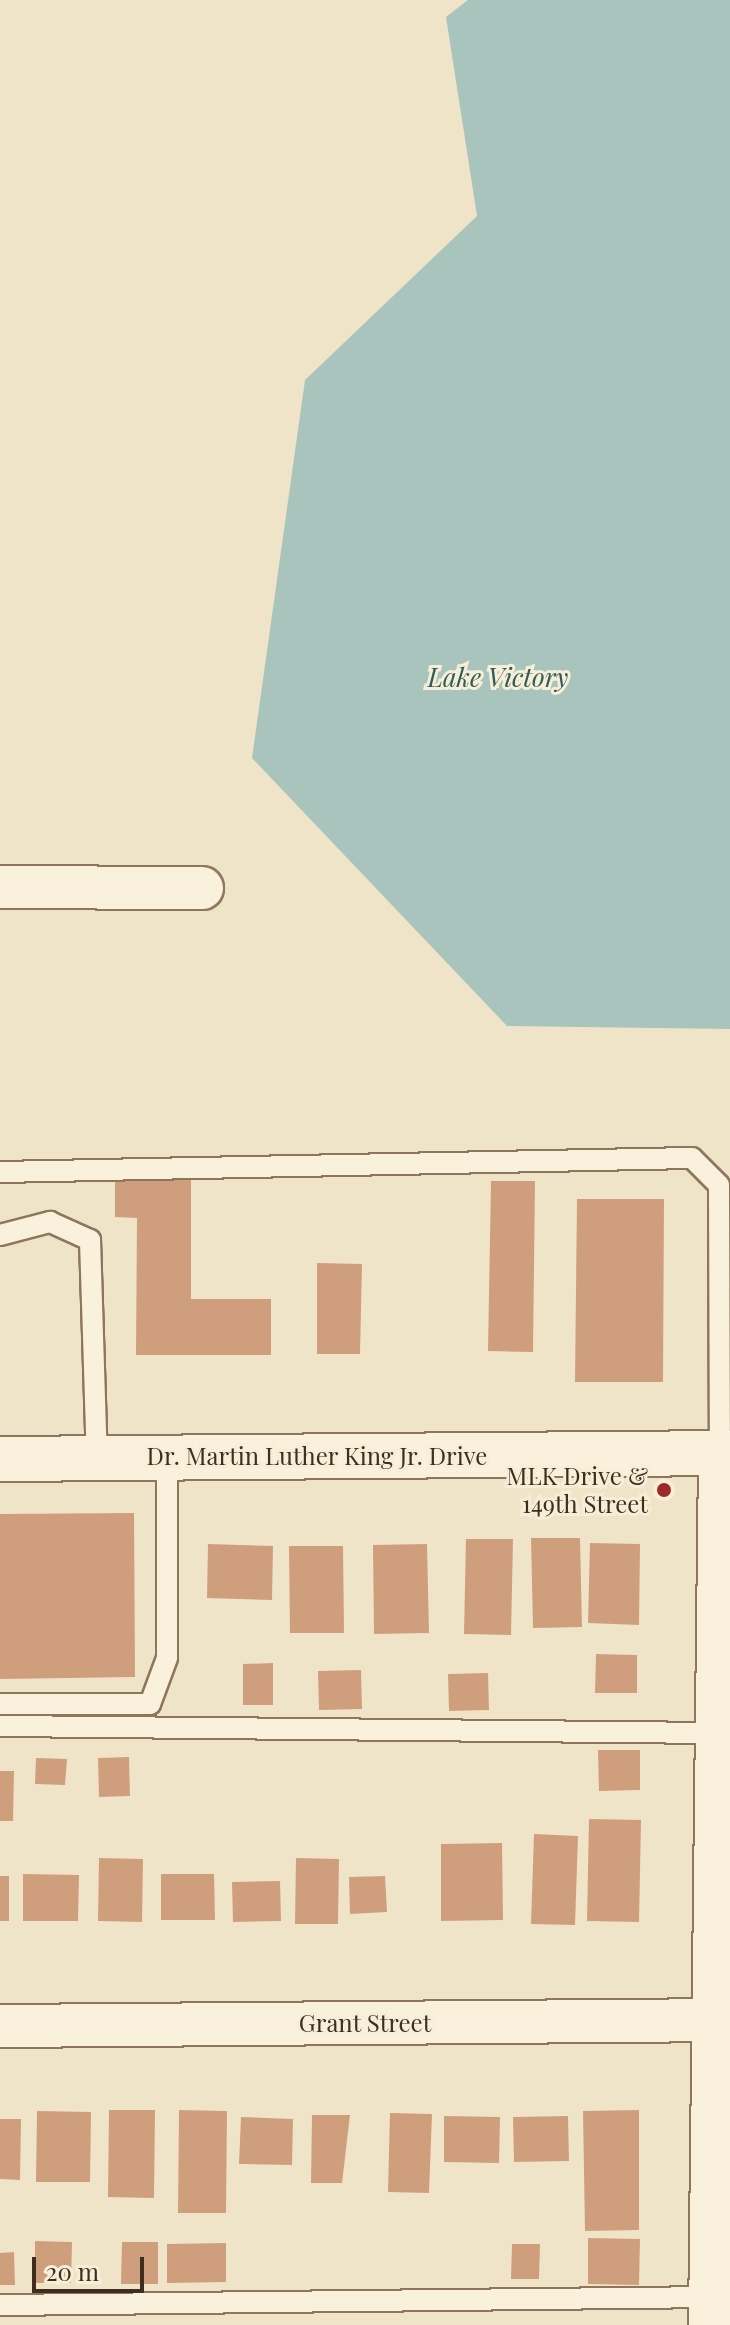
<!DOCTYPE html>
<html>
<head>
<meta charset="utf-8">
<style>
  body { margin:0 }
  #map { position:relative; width:730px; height:2325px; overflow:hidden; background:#f0e4c8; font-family:"Playfair Display",serif }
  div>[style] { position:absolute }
  .water>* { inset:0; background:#a9c4bc }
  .building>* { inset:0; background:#cf9f7d }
  .roads { filter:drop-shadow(2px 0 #8d765c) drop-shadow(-2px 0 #8d765c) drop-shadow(0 2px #8d765c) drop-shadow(0 -2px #8d765c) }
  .service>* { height:20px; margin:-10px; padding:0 10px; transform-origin:10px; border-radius:10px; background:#faf1dc }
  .minor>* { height:42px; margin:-21px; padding:0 21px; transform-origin:21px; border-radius:21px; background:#faf1dc }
  .tertiary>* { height:44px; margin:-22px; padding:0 22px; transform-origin:22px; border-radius:22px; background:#faf1dc }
  .dots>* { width:22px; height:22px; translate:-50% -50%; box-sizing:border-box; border:4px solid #f7eed8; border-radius:50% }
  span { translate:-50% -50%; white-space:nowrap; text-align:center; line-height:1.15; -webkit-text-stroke:6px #f7eed8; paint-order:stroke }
  .street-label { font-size:24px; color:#3d2e20 }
  .poi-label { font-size:24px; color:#3d2e20 }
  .right { translate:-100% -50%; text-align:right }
  .water-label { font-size:26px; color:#2f5d5a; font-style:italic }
  .scale { position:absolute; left:32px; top:2257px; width:112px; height:36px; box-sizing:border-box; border:4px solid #3d2e20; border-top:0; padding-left:10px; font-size:24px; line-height:28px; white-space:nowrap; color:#3d2e20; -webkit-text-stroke:6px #f7eed8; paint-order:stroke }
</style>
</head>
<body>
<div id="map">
  <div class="water">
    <i style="clip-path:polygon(468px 0,730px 0,730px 1029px,507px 1026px,252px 758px,305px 380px,477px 216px,446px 17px)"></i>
  </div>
  <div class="building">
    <i style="clip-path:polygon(115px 1179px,191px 1180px,191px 1299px,271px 1299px,271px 1355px,136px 1355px,137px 1218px,115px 1217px)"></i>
    <i style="clip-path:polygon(491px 1181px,535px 1181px,533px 1352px,488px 1351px)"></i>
    <i style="clip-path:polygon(577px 1199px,664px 1199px,663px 1382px,575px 1382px)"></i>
    <i style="clip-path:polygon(317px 1263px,362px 1264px,360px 1354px,317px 1354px)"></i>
    <i style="clip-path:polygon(134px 1513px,135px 1677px,0 1679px,0 1514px)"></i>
    <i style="clip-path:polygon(531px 1538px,580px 1538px,582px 1627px,533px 1628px)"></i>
    <i style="clip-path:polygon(466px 1539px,513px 1539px,511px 1635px,464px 1634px)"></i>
    <i style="clip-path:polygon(590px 1543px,640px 1544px,639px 1625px,588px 1623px)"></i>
    <i style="clip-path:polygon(208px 1544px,273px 1546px,272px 1600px,207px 1598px)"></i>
    <i style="clip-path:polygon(427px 1544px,429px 1633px,374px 1634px,373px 1545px)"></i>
    <i style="clip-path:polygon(289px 1546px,343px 1546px,344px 1633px,290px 1633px)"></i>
    <i style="clip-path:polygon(596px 1654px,637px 1655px,637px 1693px,595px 1693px)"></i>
    <i style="clip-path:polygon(273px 1663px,273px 1705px,243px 1705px,243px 1664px)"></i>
    <i style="clip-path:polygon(361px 1670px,362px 1709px,319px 1710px,318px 1671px)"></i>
    <i style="clip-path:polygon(488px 1673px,489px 1710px,449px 1711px,448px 1674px)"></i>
    <i style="clip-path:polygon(598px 1750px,640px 1750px,640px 1790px,599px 1791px)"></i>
    <i style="clip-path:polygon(129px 1757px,130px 1796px,99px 1797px,98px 1758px)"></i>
    <i style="clip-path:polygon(36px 1758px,67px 1759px,65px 1785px,35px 1784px)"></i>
    <i style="clip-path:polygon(0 1771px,14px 1771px,13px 1821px,0 1821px)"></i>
    <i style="clip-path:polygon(589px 1819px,641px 1820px,639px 1922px,587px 1921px)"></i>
    <i style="clip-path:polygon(534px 1834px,578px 1836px,575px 1925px,531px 1924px)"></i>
    <i style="clip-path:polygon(502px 1843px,503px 1920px,441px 1921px,441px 1844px)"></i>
    <i style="clip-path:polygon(99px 1858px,143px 1859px,142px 1922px,98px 1921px)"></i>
    <i style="clip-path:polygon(296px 1858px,339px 1859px,338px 1924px,295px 1924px)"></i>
    <i style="clip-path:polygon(23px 1874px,79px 1875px,78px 1921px,23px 1921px)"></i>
    <i style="clip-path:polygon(161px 1874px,214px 1874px,215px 1920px,161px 1920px)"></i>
    <i style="clip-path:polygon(0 1876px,9px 1876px,9px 1921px,0 1921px)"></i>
    <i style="clip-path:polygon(385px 1876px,387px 1912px,350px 1914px,349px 1877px)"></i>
    <i style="clip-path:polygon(280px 1881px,281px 1921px,233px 1922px,232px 1882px)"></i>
    <i style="clip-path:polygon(109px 2110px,155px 2110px,154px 2198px,108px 2197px)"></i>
    <i style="clip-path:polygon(179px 2110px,227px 2111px,226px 2213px,178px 2213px)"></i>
    <i style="clip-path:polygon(639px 2110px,639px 2230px,585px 2231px,583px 2111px)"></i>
    <i style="clip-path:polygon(37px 2111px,91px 2112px,90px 2182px,36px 2182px)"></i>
    <i style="clip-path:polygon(390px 2113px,432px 2114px,429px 2193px,388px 2192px)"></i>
    <i style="clip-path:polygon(312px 2115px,350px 2115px,342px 2183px,311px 2183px)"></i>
    <i style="clip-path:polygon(444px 2116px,500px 2117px,499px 2163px,444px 2162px)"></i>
    <i style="clip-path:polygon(568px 2116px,569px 2161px,514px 2162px,513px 2117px)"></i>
    <i style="clip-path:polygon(241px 2117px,293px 2119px,292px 2165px,239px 2164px)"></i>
    <i style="clip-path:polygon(0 2119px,21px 2119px,20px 2180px,0 2179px)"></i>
    <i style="clip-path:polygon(588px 2238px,640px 2239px,639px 2285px,588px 2284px)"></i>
    <i style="clip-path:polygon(35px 2241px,72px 2242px,71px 2283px,35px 2283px)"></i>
    <i style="clip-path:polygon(122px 2242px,158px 2242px,158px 2284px,121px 2284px)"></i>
    <i style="clip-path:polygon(226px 2243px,226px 2282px,167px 2283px,167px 2244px)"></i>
    <i style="clip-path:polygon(512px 2244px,540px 2244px,539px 2279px,511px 2279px)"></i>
    <i style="clip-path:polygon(14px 2252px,15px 2285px,0 2285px,0 2253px)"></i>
  </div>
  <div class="roads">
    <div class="service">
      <i style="left:0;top:1172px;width:692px;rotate:-1.16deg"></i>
      <i style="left:692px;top:1158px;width:38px;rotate:45deg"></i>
      <i style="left:719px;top:1185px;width:268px;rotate:89.8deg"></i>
      <i style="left:0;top:1235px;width:52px;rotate:-14.6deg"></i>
      <i style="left:50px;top:1222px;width:44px;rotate:24.2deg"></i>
      <i style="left:90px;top:1240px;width:218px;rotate:88.2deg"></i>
      <i style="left:0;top:1704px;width:150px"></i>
      <i style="left:150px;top:1704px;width:49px;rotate:-69.7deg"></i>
      <i style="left:167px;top:1658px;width:201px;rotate:-90deg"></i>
      <i style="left:0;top:1726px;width:722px;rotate:0.56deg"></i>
      <i style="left:0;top:2305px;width:714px;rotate:-0.64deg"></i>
    </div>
    <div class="minor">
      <i style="left:0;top:887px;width:202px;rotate:0.3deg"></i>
      <i style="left:0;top:2026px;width:730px;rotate:-0.47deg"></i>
      <i style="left:710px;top:2325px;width:872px;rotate:-89.34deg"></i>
    </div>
    <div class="tertiary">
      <i style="left:0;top:1459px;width:730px;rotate:-0.47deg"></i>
    </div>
  </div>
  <div class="dots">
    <i style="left:664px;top:1490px;background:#9e2a2b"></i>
  </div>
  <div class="street-label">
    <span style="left:317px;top:1456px">Dr. Martin Luther King Jr. Drive</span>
    <span style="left:365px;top:2023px">Grant Street</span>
  </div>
  <div class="poi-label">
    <span class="right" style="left:648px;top:1490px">MLK Drive &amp;<br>149th Street</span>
  </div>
  <div class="water-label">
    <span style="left:498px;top:677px">Lake Victory</span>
  </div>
  <div class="scale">20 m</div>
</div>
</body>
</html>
